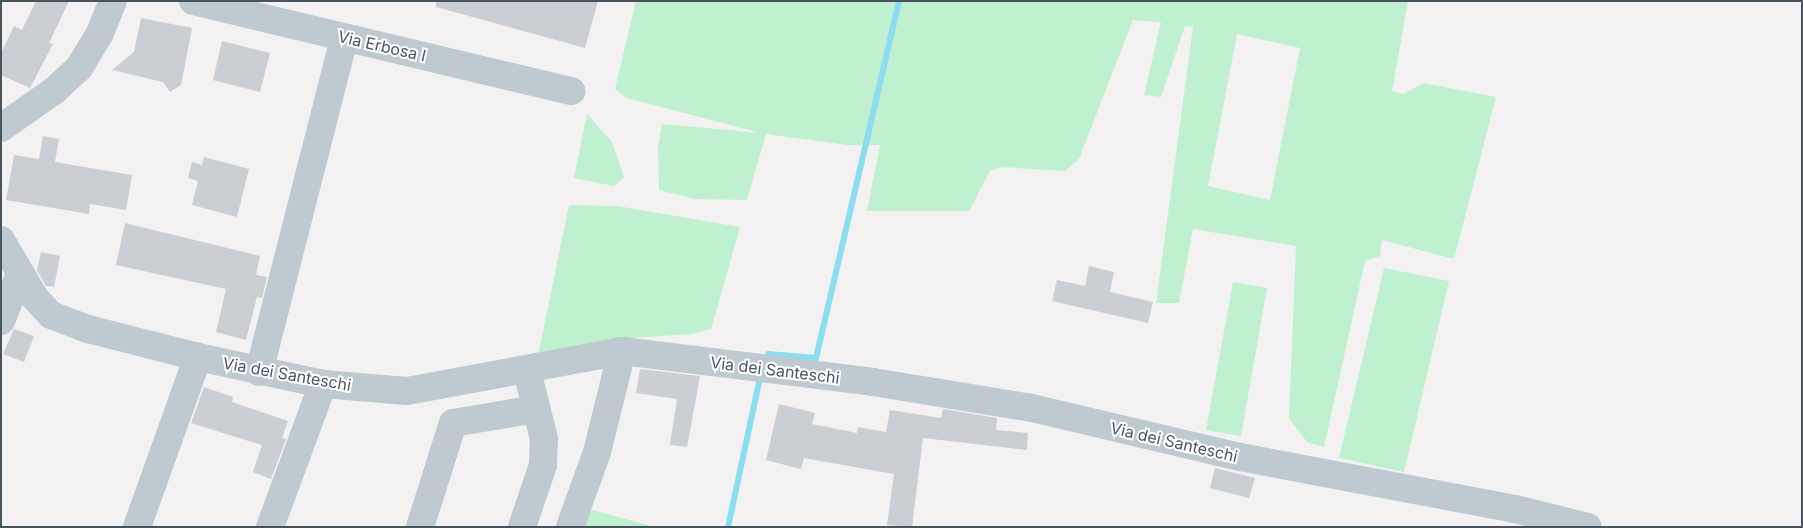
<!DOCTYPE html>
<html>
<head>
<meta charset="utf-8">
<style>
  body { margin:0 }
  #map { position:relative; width:1803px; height:528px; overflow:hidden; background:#f3f1f1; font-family:Inter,sans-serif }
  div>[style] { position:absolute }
  .green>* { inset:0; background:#bff1d0 }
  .stream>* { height:6px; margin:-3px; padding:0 3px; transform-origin:3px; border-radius:3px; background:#8bdeef }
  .building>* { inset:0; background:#cbced3 }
  .minor>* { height:28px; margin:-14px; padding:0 14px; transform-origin:14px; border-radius:14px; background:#bec9d0 }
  span { translate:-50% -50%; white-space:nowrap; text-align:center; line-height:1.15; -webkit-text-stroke:4px #fff; paint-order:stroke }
  .street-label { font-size:16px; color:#48555f }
  .frame { position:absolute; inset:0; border:2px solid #48555f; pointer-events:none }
</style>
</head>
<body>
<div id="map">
  <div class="green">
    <i style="clip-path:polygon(evenodd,636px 1px,1408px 1px,1392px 91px,1404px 94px,1423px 83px,1496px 97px,1454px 259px,1382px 240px,1380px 256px,1365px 261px,1324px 447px,1307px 442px,1289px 418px,1296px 246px,1193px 229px,1179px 303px,1156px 303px,1193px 27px,1185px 26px,1161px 97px,1144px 95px,1161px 22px,1133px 20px,1079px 159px,1065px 171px,1000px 167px,990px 171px,969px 211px,867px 211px,880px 145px,847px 145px,766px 134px,747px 200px,695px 199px,659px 190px,658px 146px,662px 124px,761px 133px,627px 98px,615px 89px,636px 1px,1237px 34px,1300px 48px,1270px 200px,1208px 186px,1237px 34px)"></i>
    <i style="clip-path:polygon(587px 114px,612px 142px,624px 177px,614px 186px,574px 178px)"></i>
    <i style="clip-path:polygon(569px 205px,617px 206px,740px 227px,711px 329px,692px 334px,620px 339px,538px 356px)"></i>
    <i style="clip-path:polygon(1384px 268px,1449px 281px,1404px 472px,1339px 458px)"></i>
    <i style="clip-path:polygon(1233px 282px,1267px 288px,1241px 436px,1206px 430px)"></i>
    <i style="clip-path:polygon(585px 508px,655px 527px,579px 527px)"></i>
  </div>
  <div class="stream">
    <i style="left:768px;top:354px;width:48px;rotate:4.8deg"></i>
    <i style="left:816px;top:358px;width:367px;rotate:-76.9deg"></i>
    <i style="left:728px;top:527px;width:152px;rotate:-77.9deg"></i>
  </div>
  <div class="building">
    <i style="clip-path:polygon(36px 1px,69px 1px,49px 43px,53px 44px,30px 88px,1px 75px,1px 53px,14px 26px,22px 30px)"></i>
    <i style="clip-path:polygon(436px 1px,598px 1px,585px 48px,436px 7px)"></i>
    <i style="clip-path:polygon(141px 18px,192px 28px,181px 85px,170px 92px,163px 82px,112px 70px,134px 52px)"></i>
    <i style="clip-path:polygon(222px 41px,270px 53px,260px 92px,213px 80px)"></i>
    <i style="clip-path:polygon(43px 136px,59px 139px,55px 162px,132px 175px,126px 210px,90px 204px,89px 214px,6px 200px,14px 155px,39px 159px)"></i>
    <i style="clip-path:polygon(204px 157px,249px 169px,237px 217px,192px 205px,198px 181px,188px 178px,192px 162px,202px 165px)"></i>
    <i style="clip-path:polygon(125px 223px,260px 256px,256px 275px,267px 277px,262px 298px,257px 297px,246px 340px,216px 332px,226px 289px,116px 265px)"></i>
    <i style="clip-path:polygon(41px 252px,60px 256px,54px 287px,46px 286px,37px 270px)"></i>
    <i style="clip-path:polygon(1089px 266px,1114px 272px,1110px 292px,1153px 302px,1148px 323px,1052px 301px,1057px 280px,1085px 286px)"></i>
    <i style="clip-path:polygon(14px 329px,34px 336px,24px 362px,3px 354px)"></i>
    <i style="clip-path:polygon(640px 369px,700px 376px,687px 447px,670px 445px,677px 399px,636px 393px)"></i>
    <i style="clip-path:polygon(204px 387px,233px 397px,232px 402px,288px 421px,282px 438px,286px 439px,271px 479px,253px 472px,262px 445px,191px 423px)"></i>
    <i style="clip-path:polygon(779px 404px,815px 413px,812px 424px,857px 433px,858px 427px,886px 432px,890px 410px,941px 418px,943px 409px,997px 418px,996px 430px,1028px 433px,1027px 450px,923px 438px,912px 527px,887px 525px,894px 474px,804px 458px,801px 469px,766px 460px)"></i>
    <i style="clip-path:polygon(1215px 468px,1255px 478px,1249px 498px,1210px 488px)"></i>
  </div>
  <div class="minor">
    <i style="left:193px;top:1px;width:389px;rotate:13.4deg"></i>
    <i style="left:1px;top:128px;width:66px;rotate:-35.1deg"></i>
    <i style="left:55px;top:90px;width:33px;rotate:-43deg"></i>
    <i style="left:79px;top:68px;width:41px;rotate:-59deg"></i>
    <i style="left:100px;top:33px;width:35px;rotate:-68deg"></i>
    <i style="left:1px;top:240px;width:67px;rotate:59.6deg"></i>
    <i style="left:35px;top:298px;width:23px;rotate:47deg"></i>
    <i style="left:51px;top:315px;width:40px;rotate:21deg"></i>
    <i style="left:88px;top:329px;width:114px;rotate:14.3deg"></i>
    <i style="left:198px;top:357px;width:128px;rotate:12.2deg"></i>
    <i style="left:323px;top:384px;width:84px;rotate:4.8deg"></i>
    <i style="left:407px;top:391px;width:219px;rotate:-10.5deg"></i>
    <i style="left:622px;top:351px;width:253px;rotate:7deg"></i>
    <i style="left:873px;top:382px;width:161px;rotate:9.3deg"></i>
    <i style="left:1032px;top:408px;width:214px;rotate:13.3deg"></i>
    <i style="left:1240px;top:457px;width:280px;rotate:10.7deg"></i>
    <i style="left:1515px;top:509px;width:75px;rotate:13.9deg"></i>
    <i style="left:1px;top:321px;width:51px;rotate:-68deg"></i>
    <i style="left:259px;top:372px;width:345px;rotate:-75.7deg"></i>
    <i style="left:137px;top:527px;width:181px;rotate:-70.3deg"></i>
    <i style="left:270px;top:527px;width:153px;rotate:-69.7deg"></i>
    <i style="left:420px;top:527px;width:109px;rotate:-72.4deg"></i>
    <i style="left:453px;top:423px;width:84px;rotate:-9.6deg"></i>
    <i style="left:522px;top:527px;width:65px;rotate:-71.3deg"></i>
    <i style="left:543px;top:465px;width:26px;rotate:-88deg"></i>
    <i style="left:544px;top:439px;width:70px;rotate:-104deg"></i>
    <i style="left:570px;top:527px;width:80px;rotate:-70.2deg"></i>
    <i style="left:597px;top:452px;width:104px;rotate:-76.1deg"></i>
  </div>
  <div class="street-label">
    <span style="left:382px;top:46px;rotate:13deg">Via Erbosa I</span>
    <span style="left:775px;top:370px;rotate:7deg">Via dei Santeschi</span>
    <span style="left:287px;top:374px;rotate:10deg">Via dei Santeschi</span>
    <span style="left:1174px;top:442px;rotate:13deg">Via dei Santeschi</span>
  </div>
  <div class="frame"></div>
</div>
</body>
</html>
